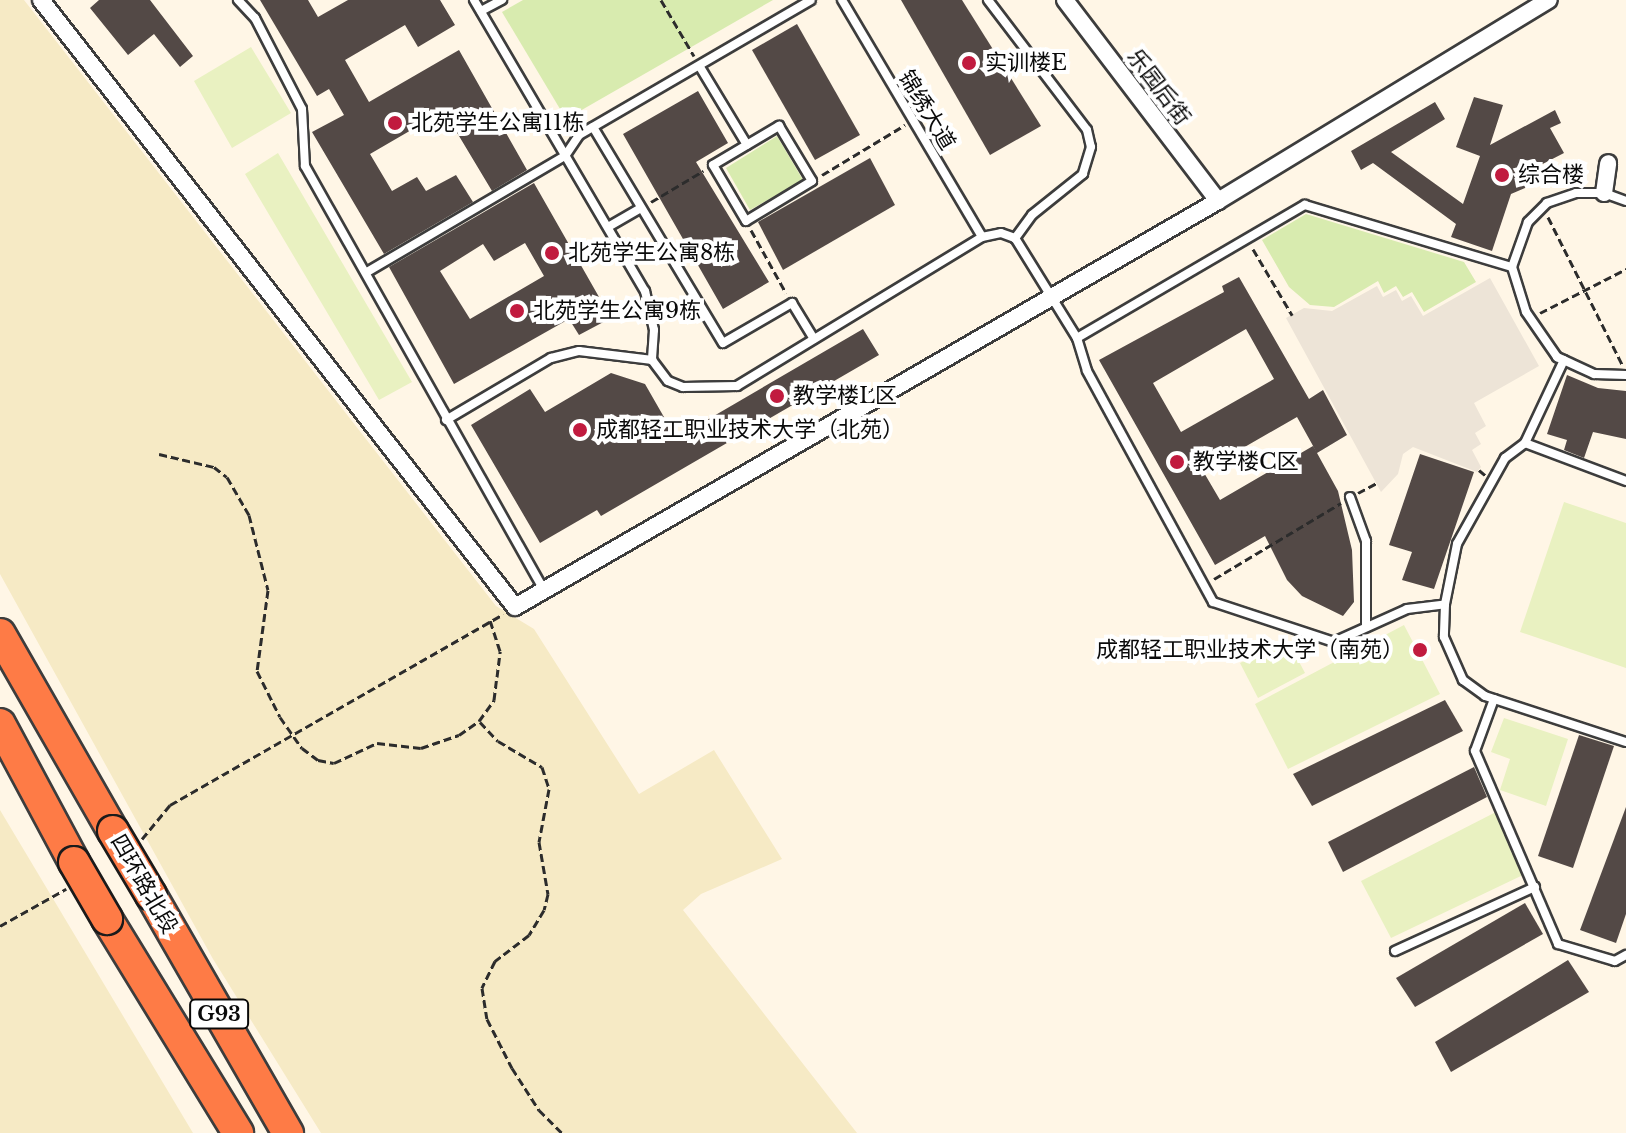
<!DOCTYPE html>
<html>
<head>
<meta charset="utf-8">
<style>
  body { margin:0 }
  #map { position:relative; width:1626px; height:1133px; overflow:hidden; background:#fff6e6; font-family:"Libre Baskerville","Noto Sans SC",serif }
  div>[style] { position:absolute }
  .farmland>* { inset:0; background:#f6eac5 }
  .green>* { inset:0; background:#d8ebaf }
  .pitch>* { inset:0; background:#e9f1c1 }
  .plaza>* { inset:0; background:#ede4d7 }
  .building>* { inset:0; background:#534946 }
  .path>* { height:3px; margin-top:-1.5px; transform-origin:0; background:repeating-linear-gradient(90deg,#2c2c2c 0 8px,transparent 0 12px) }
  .roads { filter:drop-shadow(2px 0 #3d3d3d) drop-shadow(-2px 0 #3d3d3d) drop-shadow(0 2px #3d3d3d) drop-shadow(0 -2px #3d3d3d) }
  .lane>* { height:8px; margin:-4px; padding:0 4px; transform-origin:4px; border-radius:4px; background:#fff }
  .street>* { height:16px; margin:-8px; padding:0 8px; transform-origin:8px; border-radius:8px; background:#fff }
  .highway>* { height:30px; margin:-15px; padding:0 15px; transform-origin:15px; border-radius:15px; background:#fe7b46 }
  .bridges { filter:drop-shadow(2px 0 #1b1b1b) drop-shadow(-2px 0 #1b1b1b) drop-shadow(0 2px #1b1b1b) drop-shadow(0 -2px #1b1b1b) }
  .highway-bridge>* { height:30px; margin:-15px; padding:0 15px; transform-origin:15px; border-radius:15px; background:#fe7b46 }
  .dots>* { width:22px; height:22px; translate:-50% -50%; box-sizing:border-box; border:4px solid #fff; border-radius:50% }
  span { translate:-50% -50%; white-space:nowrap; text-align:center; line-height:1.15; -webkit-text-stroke:8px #fff; paint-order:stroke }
  .shield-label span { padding:2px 6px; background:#fff; border:2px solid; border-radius:6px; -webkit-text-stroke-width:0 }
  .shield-label { font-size:20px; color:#0a0a0a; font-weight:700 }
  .poi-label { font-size:22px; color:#0a0a0a }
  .left { translate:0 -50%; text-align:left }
  .right { translate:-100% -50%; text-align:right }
  .street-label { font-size:22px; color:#0a0a0a }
</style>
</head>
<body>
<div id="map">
  <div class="farmland">
    <i style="clip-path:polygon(0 0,24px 0,496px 606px,534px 629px,639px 794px,714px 750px,782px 859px,701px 894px,683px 910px,857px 1133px,321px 1133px,213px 959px,0 574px)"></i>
    <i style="clip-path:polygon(0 810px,193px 1133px,0 1133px)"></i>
  </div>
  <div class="green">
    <i style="clip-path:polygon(523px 0,773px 0,566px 119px,502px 12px)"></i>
    <i style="clip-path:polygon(777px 136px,803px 180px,750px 210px,726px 168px)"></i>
    <i style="clip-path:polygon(1306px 214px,1464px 262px,1476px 282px,1424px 312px,1412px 292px,1403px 297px,1396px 286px,1384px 293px,1378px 281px,1334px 307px,1310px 305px,1289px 287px,1262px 240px)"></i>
  </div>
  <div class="pitch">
    <i style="clip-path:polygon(251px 47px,291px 113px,232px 148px,194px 81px)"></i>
    <i style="clip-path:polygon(278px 153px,412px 382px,379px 400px,245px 174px)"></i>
    <i style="clip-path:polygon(1564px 502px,1626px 523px,1626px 668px,1520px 632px)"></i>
    <i style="clip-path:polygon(1404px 625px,1440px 694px,1288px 769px,1255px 704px)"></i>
    <i style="clip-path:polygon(1287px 639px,1305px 673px,1258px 698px,1240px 663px)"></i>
    <i style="clip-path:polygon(1504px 718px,1568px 739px,1546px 806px,1500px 790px,1510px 759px,1491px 752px)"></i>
    <i style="clip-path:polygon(1496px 812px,1523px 875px,1391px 938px,1361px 881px)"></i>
  </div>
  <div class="plaza">
    <i style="clip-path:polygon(1490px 278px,1539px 366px,1474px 403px,1486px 426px,1475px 433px,1481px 444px,1472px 450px,1481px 467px,1477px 472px,1413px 447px,1403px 454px,1398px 474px,1381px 492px,1286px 318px,1304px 308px,1332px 311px,1377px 286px,1383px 297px,1396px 290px,1402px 301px,1411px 296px,1423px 316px)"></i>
  </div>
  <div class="building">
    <i style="clip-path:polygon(99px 0,150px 0,193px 56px,180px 67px,154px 34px,128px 55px,90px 8px)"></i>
    <i style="clip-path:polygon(260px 0,308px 0,318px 17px,348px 0,440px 0,455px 25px,418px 47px,405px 25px,345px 60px,369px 102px,459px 50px,527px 170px,492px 191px,444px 111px,370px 154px,392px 191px,417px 177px,426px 191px,456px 175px,473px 202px,384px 254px,312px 132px,344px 115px,329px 89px,317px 96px)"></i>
    <i style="clip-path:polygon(901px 0,962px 0,1041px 126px,990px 155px)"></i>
    <i style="clip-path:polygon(797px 24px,860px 135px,815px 160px,752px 50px)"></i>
    <i style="clip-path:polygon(698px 91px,728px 143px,696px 162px,769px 282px,723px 309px,623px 134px)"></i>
    <i style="clip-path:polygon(1474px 97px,1503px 105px,1490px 145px,1555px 110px,1561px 123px,1550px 128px,1564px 153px,1531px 170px,1525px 188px,1511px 194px,1492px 251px,1451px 237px,1456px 224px,1373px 163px,1361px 170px,1351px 151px,1435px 102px,1445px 119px,1391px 152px,1463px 204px,1480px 156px,1456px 147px)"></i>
    <i style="clip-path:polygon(870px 158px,895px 205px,783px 270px,758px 222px)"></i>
    <i style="clip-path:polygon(evenodd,534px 183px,611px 318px,579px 335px,569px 319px,454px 384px,389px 267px,534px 183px,525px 243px,544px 276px,470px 319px,440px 271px,483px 244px,494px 261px,525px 243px)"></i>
    <i style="clip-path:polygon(evenodd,1239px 277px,1309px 399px,1323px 390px,1347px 435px,1317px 453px,1338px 491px,1352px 550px,1354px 602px,1343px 616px,1302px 596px,1287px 580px,1265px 536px,1215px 565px,1099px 360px,1224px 292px,1222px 286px,1239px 277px,1246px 329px,1274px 379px,1181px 432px,1153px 383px,1246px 329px,1239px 277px,1297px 417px,1317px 453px,1313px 446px,1220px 500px,1203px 471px,1297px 417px)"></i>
    <i style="clip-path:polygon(863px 329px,879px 355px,601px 516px,597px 510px,540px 543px,471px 425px,530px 389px,545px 412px,611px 373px,645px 384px,676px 438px)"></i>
    <i style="clip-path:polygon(1567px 375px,1598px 388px,1626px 391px,1626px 439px,1593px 432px,1584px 458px,1564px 450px,1567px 440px,1547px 434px)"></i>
    <i style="clip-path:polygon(1420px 454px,1474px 472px,1434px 589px,1402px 580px,1412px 552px,1389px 545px)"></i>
    <i style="clip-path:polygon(1445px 700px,1463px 731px,1312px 806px,1293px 774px)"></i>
    <i style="clip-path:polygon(1579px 735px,1614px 746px,1573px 868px,1538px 856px)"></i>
    <i style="clip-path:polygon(1474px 767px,1487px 797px,1343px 872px,1328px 842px)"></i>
    <i style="clip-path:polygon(1626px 807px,1626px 914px,1616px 943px,1580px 930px)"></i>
    <i style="clip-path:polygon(1525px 903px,1543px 934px,1415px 1007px,1396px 978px)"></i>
    <i style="clip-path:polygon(1568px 960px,1589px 992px,1451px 1072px,1435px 1042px)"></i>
  </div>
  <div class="path">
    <i style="left:661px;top:0;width:65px;rotate:59.5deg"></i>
    <i style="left:822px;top:175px;width:97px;rotate:-31.1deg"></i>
    <i style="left:651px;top:202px;width:61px;rotate:-30.8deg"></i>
    <i style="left:1548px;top:217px;width:165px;rotate:63.3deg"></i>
    <i style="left:751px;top:230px;width:72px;rotate:60.9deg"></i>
    <i style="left:1253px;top:249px;width:77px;rotate:59.4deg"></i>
    <i style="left:1540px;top:313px;width:97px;rotate:-27.1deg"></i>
    <i style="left:159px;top:454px;width:57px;rotate:13.3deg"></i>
    <i style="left:214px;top:467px;width:16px;rotate:38deg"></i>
    <i style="left:227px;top:477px;width:44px;rotate:59.9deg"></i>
    <i style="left:249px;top:515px;width:77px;rotate:75.8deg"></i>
    <i style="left:268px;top:590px;width:82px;rotate:97.7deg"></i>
    <i style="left:257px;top:671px;width:51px;rotate:63.4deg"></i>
    <i style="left:280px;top:717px;width:38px;rotate:55deg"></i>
    <i style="left:302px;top:748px;width:20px;rotate:37deg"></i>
    <i style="left:318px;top:760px;width:16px;rotate:11deg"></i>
    <i style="left:334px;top:763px;width:47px;rotate:-24.9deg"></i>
    <i style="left:377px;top:743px;width:44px;rotate:6.5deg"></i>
    <i style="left:421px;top:748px;width:40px;rotate:-18.9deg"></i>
    <i style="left:459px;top:735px;width:24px;rotate:-35deg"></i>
    <i style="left:479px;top:721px;width:26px;rotate:-54deg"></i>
    <i style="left:494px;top:700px;width:23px;rotate:-83deg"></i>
    <i style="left:497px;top:677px;width:26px;rotate:-83deg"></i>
    <i style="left:500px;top:651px;width:32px;rotate:-108deg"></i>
    <i style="left:1479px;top:470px;width:8px;rotate:40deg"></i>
    <i style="left:1358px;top:493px;width:21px;rotate:-28deg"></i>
    <i style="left:1214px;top:579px;width:148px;rotate:-30.9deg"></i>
    <i style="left:480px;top:722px;width:26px;rotate:47deg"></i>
    <i style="left:498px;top:741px;width:51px;rotate:30.6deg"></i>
    <i style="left:542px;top:767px;width:23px;rotate:72deg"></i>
    <i style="left:549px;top:789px;width:54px;rotate:100.7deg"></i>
    <i style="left:539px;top:842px;width:53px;rotate:80.2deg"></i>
    <i style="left:548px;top:894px;width:16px;rotate:104deg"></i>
    <i style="left:544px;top:910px;width:29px;rotate:121deg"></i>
    <i style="left:529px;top:935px;width:43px;rotate:142.6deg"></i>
    <i style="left:495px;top:961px;width:30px;rotate:116deg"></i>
    <i style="left:482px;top:988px;width:31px;rotate:81deg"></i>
    <i style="left:487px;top:1019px;width:55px;rotate:63deg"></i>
    <i style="left:512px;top:1068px;width:50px;rotate:57.3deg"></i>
    <i style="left:539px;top:1110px;width:33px;rotate:45deg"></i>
    <i style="left:142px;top:839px;width:44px;rotate:-50.5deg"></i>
    <i style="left:170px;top:805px;width:384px;rotate:-29.8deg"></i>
    <i style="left:0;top:926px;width:76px;rotate:-29.3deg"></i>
  </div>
  <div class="roads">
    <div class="lane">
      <i style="left:238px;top:0;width:25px;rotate:47deg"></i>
      <i style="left:255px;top:18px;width:102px;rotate:62.7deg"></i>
      <i style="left:302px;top:109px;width:57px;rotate:87deg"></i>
      <i style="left:305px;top:166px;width:487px;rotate:60.6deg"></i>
      <i style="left:474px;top:0;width:338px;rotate:59.6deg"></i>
      <i style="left:645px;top:291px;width:40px;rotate:77deg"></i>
      <i style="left:654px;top:330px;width:30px;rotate:94deg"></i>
      <i style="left:842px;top:0;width:275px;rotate:59.4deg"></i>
      <i style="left:988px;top:0;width:163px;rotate:52.7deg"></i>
      <i style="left:1087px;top:130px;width:17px;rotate:77deg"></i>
      <i style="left:1091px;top:147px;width:28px;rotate:107deg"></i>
      <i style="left:1083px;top:174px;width:65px;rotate:141.2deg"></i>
      <i style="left:1032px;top:215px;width:29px;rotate:126deg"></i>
      <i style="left:481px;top:11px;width:24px;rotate:-28deg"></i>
      <i style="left:700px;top:67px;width:91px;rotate:58.9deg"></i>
      <i style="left:779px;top:126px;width:64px;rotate:59deg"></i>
      <i style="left:812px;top:181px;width:77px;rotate:148.8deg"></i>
      <i style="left:746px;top:221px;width:65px;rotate:-120.5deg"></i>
      <i style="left:713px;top:165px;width:77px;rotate:-30.6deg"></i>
      <i style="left:593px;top:127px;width:252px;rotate:59deg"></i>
      <i style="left:723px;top:343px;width:80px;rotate:-30.1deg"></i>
      <i style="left:792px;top:303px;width:42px;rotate:58.6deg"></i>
      <i style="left:1626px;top:201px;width:23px;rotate:-160deg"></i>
      <i style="left:1604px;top:193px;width:28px;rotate:180deg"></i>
      <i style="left:1576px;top:193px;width:31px;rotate:161deg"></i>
      <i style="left:1547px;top:203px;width:27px;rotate:135deg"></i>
      <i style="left:1528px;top:222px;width:48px;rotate:109.6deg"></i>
      <i style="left:1512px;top:267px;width:47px;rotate:72.7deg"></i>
      <i style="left:1526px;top:312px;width:55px;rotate:55.4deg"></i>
      <i style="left:1557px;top:357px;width:41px;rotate:24.7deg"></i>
      <i style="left:1594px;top:374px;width:32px;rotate:2deg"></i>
      <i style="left:608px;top:227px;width:38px;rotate:-30deg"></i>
      <i style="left:367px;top:272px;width:229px;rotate:-30.4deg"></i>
      <i style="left:565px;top:156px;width:25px;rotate:-56deg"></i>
      <i style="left:579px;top:135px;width:268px;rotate:-30.2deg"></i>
      <i style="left:1077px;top:338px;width:264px;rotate:-30.3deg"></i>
      <i style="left:1305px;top:205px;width:216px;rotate:16.7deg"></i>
      <i style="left:1564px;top:360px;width:92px;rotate:115.2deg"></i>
      <i style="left:1525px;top:443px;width:25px;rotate:143deg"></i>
      <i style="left:1505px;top:458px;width:98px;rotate:119.2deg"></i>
      <i style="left:1457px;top:544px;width:61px;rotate:101.3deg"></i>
      <i style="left:1445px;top:604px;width:33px;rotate:92deg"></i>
      <i style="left:1444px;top:637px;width:47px;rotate:66.2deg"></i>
      <i style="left:1463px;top:680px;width:27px;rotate:36deg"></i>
      <i style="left:1485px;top:696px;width:148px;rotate:18.1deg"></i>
      <i style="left:446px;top:420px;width:122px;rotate:-30.6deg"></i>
      <i style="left:551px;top:358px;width:29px;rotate:-14deg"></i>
      <i style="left:579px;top:351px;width:74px;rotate:7deg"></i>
      <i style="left:652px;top:360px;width:26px;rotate:53deg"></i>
      <i style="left:668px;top:381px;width:16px;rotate:22deg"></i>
      <i style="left:683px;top:387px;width:54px;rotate:-1.1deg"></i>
      <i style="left:737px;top:386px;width:287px;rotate:-31.3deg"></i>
      <i style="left:982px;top:237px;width:19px;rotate:-12deg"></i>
      <i style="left:1001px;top:233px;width:15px;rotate:20deg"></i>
      <i style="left:1015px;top:238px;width:118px;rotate:58.2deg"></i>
      <i style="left:1077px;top:338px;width:34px;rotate:73deg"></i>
      <i style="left:1087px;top:371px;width:263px;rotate:61.4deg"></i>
      <i style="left:1213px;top:602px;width:127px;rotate:18.3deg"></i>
      <i style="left:1334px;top:642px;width:80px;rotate:-24.3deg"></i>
      <i style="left:1407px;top:609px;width:38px;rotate:-7deg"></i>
      <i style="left:1525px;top:443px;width:108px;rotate:20.6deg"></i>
      <i style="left:1350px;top:497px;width:47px;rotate:70deg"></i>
      <i style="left:1366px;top:541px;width:86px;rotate:90deg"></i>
      <i style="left:1494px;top:699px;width:55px;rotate:110.1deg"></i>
      <i style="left:1475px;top:751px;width:210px;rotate:66.7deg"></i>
      <i style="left:1558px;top:944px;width:59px;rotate:16.6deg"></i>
      <i style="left:1615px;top:961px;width:13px;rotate:-29deg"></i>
      <i style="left:1395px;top:951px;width:154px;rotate:-24.6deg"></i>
    </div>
    <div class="street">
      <i style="left:41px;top:0;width:770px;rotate:52.01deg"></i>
      <i style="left:515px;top:607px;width:812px;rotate:-30.01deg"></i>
      <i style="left:1218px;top:201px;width:387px;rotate:-31.3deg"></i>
      <i style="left:1065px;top:0;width:253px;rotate:52.7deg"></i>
      <i style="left:1604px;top:193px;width:30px;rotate:-82deg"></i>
    </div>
    <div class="highway">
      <i style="left:0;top:634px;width:227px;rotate:60.2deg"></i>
      <i style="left:0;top:724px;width:157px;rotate:61.8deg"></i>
      <i style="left:151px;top:895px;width:275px;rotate:60.1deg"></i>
      <i style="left:107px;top:919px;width:251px;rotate:58.5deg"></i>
    </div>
  </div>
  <div class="bridges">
    <div class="highway-bridge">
      <i style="left:113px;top:831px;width:74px;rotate:59.3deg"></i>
      <i style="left:74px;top:862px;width:66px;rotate:59.9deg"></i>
    </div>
  </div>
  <div class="dots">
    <i style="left:969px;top:63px;background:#c11b3f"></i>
    <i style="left:395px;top:123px;background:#c11b3f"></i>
    <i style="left:1502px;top:175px;background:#c11b3f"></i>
    <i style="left:552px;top:253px;background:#c11b3f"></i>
    <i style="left:517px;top:311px;background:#c11b3f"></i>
    <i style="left:777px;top:396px;background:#c11b3f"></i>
    <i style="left:580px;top:430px;background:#c11b3f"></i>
    <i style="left:1177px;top:462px;background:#c11b3f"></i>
    <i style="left:1420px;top:650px;background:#c11b3f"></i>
  </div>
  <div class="shield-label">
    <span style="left:219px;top:1014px">G93</span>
  </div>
  <div class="poi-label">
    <span class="left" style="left:985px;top:63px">实训楼E</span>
    <span class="left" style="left:411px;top:123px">北苑学生公寓11栋</span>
    <span class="left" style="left:1518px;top:175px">综合楼</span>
    <span class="left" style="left:568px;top:253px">北苑学生公寓8栋</span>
    <span class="left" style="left:533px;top:311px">北苑学生公寓9栋</span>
    <span class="left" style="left:793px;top:396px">教学楼L区</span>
    <span class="left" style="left:596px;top:430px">成都轻工职业技术大学（北苑）</span>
    <span class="left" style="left:1193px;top:462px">教学楼C区</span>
    <span class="right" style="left:1404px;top:650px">成都轻工职业技术大学（南苑）</span>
  </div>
  <div class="street-label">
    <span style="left:1159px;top:87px;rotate:53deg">乐园后街</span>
    <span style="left:927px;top:110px;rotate:59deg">锦绣大道</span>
    <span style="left:144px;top:884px;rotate:60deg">四环路北段</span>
  </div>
</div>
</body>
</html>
